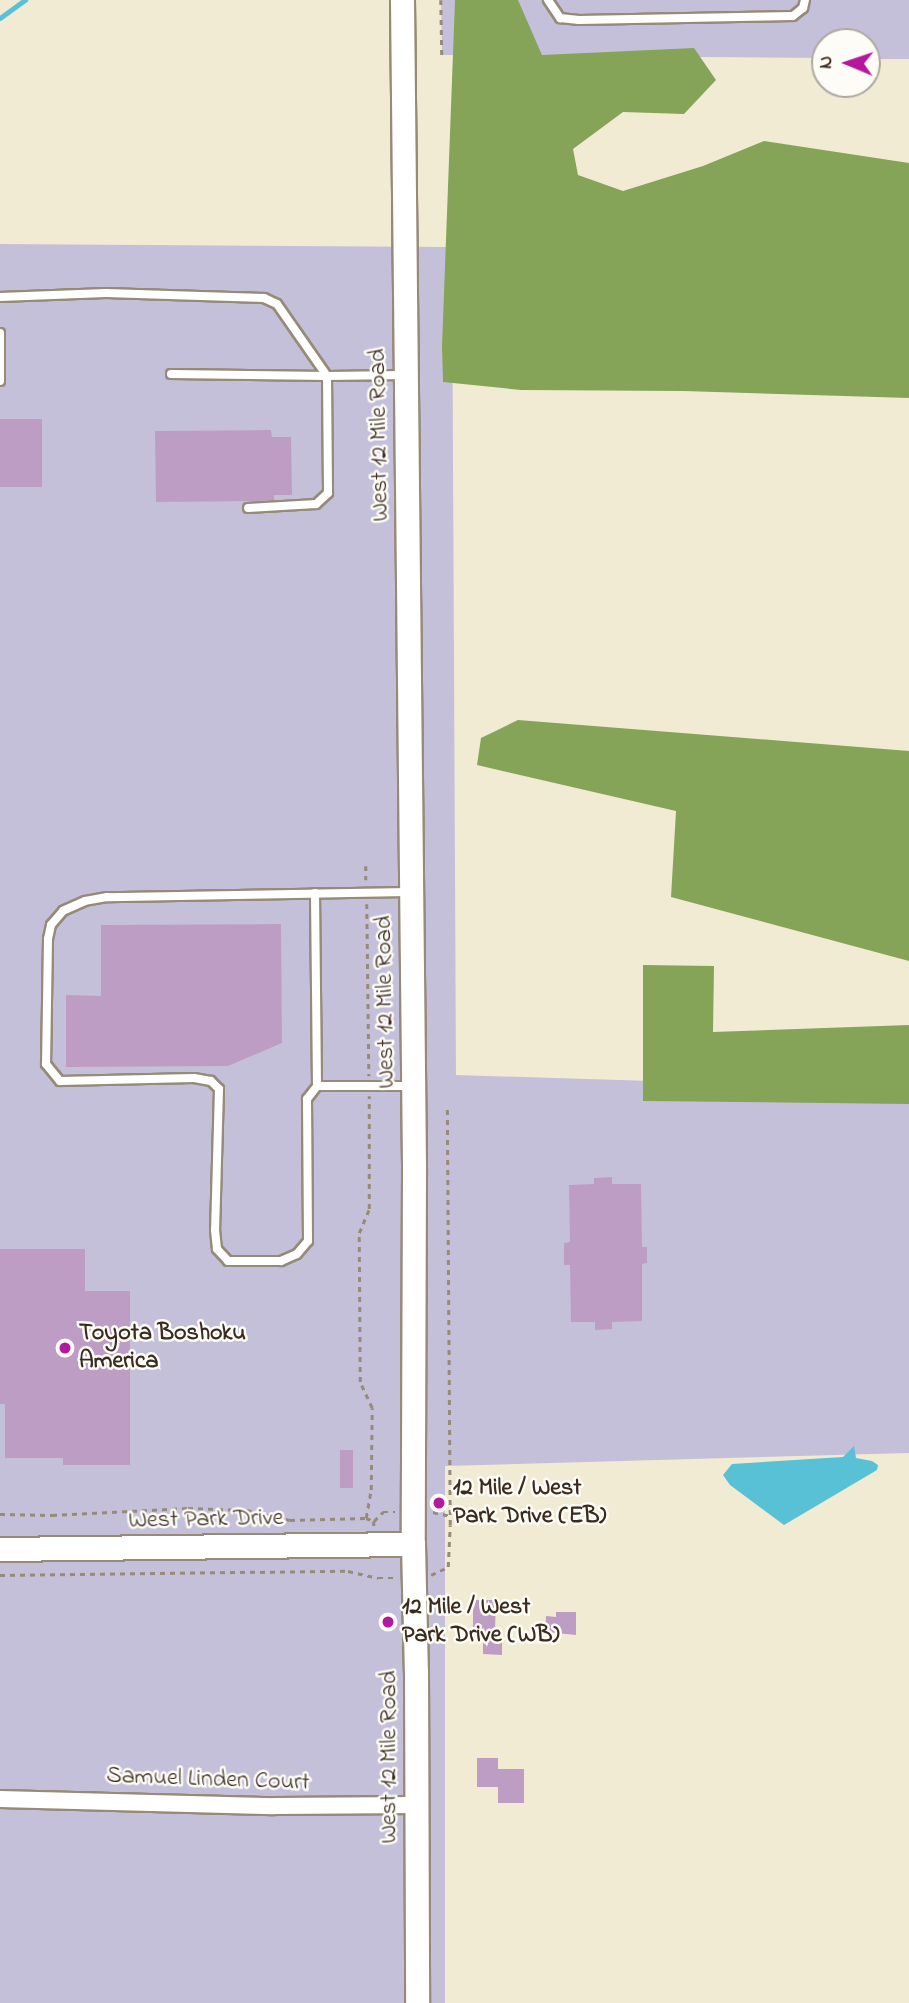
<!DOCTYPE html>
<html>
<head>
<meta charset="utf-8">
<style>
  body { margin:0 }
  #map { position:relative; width:909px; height:2003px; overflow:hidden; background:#f2ebd3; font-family:"Indie Flower",sans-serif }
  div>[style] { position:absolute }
  .industrial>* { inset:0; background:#c5c0da }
  .forest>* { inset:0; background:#86a458 }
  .water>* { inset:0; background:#58c1d5 }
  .stream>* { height:4.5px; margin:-2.25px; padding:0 2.25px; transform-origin:2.25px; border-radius:2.25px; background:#58c1d5 }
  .building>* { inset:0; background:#be9dc5 }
  .path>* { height:2.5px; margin-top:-1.25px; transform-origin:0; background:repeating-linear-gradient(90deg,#968a78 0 5px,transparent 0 10px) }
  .roads { filter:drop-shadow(2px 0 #968a78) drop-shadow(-2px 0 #968a78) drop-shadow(0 2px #968a78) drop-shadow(0 -2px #968a78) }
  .lane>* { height:8px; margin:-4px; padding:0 4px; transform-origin:4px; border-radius:4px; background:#fff }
  .street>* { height:16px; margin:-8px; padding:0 8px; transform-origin:8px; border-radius:8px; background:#fff }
  .secondary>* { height:23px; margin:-11.5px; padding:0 11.5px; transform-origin:11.5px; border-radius:11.5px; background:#fff }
  .dots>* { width:19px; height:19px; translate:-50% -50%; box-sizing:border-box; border:4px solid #fdfcf7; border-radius:50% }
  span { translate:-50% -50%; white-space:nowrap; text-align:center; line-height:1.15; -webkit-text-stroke:5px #fdfcf7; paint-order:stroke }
  .street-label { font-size:24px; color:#3b2a1e }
  .poi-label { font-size:24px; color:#3b2a1e; font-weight:700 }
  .left { translate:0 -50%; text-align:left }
  .north { position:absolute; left:811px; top:28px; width:70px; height:70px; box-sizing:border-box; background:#fdfcf7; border:2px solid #afa8a0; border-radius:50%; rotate:272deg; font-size:19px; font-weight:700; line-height:28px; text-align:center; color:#3b2a1e }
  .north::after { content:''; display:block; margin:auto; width:24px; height:32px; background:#b5179e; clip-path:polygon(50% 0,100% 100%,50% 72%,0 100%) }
</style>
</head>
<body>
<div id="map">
  <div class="industrial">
    <i style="clip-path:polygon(441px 0,909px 0,909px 59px,867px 59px,867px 42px,825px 42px,825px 58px,442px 55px)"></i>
    <i style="clip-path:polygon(0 244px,452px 247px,456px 1075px,909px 1089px,909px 1453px,445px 1466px,445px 2003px,0 2003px)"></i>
  </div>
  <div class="forest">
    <i style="clip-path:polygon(455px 0,518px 0,542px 55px,694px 48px,716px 80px,684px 114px,623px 112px,573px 149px,578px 175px,623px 191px,703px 166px,764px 141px,909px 163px,909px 398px,683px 391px,521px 390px,443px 382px,442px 346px)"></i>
    <i style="clip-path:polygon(518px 720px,909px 751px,909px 961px,671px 897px,676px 811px,477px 765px,481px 738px)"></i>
    <i style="clip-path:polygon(643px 965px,714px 966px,713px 1032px,909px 1025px,909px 1104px,643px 1101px)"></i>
  </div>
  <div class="water">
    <i style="clip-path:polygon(854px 1446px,856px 1458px,872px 1461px,878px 1465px,877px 1470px,784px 1525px,730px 1485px,723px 1475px,732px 1464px,843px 1457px)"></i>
  </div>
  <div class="stream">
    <i style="left:0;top:18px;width:31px;rotate:-36deg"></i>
  </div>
  <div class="building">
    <i style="clip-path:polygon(0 419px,42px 419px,42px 487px,0 487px)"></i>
    <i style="clip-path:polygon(271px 430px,272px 437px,291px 437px,292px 495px,274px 495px,274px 500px,259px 501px,156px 502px,155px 431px)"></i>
    <i style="clip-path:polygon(281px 924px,282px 1043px,228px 1066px,66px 1067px,66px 995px,101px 996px,101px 925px)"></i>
    <i style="clip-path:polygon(612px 1177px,612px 1184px,641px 1184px,642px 1247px,647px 1247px,647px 1263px,642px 1264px,642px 1321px,612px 1322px,612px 1329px,595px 1330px,595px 1322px,571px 1322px,570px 1265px,564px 1265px,564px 1243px,570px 1242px,569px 1185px,594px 1184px,594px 1178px)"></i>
    <i style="clip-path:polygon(0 1249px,85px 1249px,85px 1291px,130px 1291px,130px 1465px,63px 1465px,63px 1458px,5px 1458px,5px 1404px,0 1404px)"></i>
    <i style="clip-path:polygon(340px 1450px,353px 1450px,353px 1488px,340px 1488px)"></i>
    <i style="clip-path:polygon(473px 1600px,496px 1600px,495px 1630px,502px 1630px,502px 1655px,483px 1654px,483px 1630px,473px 1630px)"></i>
    <i style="clip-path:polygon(556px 1612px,576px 1612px,576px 1635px,545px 1632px,546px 1616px,556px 1617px)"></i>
    <i style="clip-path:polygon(477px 1758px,498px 1758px,498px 1769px,524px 1769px,524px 1803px,498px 1803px,498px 1787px,477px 1787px)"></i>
  </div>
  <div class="path">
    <i style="left:441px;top:0;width:55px;rotate:89deg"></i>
    <i style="left:366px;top:866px;width:14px;rotate:90deg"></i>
    <i style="left:367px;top:904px;width:172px;rotate:89.3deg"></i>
    <i style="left:433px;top:1512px;width:17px;rotate:13deg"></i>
    <i style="left:0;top:1514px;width:52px;rotate:1.1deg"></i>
    <i style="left:52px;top:1515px;width:136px;rotate:-2.9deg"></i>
    <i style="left:188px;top:1508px;width:59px;rotate:1.9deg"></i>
    <i style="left:247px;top:1510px;width:44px;rotate:13.1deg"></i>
    <i style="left:290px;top:1520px;width:76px;rotate:-1.5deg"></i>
    <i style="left:366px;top:1518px;width:9px;rotate:21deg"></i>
    <i style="left:374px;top:1521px;width:6px;rotate:90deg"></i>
    <i style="left:366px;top:1518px;width:28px;rotate:-80deg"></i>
    <i style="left:371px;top:1490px;width:82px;rotate:-89.3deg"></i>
    <i style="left:372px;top:1408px;width:29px;rotate:-115deg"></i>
    <i style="left:360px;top:1382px;width:149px;rotate:-90.4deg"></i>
    <i style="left:359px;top:1233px;width:26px;rotate:-67deg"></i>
    <i style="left:369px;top:1209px;width:113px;rotate:-90deg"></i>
    <i style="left:374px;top:1521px;width:13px;rotate:-45deg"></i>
    <i style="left:383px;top:1512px;width:12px"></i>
    <i style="left:0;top:1575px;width:348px;rotate:-0.7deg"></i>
    <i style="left:348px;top:1571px;width:31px;rotate:13deg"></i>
    <i style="left:378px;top:1578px;width:15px"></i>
    <i style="left:431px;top:1575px;width:19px;rotate:-25deg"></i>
    <i style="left:448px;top:1567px;width:42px;rotate:-87.3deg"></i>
    <i style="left:450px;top:1525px;width:418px;rotate:-90.4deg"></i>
  </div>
  <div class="roads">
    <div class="lane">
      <i style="left:548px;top:0;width:22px;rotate:56deg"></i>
      <i style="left:560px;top:18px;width:19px;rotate:6deg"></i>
      <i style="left:579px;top:20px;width:214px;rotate:-1.1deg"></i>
      <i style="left:793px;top:16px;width:13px;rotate:-39deg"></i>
      <i style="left:803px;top:8px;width:8px;rotate:-76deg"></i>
      <i style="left:0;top:297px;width:106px;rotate:-2.2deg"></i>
      <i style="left:106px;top:293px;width:158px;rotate:1.8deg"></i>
      <i style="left:264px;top:298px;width:14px;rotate:25deg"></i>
      <i style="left:277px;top:304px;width:88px;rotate:55.2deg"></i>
      <i style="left:327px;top:376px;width:76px;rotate:-0.8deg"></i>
      <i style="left:0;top:333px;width:48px;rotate:90deg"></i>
      <i style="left:171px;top:374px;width:156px;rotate:0.7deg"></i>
      <i style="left:327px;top:376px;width:117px;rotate:89.5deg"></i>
      <i style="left:328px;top:493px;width:16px;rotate:137deg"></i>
      <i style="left:316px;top:504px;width:68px;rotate:176.6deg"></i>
      <i style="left:408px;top:892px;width:301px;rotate:179deg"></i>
      <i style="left:107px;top:897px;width:22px;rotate:170deg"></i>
      <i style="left:85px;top:901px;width:24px;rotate:156deg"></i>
      <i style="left:63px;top:911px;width:18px;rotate:131deg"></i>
      <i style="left:51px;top:925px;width:14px;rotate:102deg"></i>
      <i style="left:48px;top:939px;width:125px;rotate:90.9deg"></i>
      <i style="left:46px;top:1064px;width:22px;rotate:51deg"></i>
      <i style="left:60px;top:1081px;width:134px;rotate:-1.3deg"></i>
      <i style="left:194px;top:1078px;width:17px;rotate:10deg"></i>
      <i style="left:211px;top:1081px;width:11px;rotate:45deg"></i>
      <i style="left:219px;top:1089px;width:141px;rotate:91.6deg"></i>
      <i style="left:215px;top:1230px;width:19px;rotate:84deg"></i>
      <i style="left:217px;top:1249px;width:16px;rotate:47deg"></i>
      <i style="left:228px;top:1261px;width:53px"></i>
      <i style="left:281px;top:1261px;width:17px;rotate:-24deg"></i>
      <i style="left:297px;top:1254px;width:17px;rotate:-50deg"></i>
      <i style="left:308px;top:1241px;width:142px;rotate:-90.4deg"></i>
      <i style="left:307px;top:1099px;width:16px;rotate:-52deg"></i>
      <i style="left:317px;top:1086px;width:93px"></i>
      <i style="left:315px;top:893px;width:193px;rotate:89.4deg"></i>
    </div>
    <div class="street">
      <i style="left:0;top:1799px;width:274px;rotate:1.5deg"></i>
      <i style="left:274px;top:1806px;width:141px;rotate:-0.4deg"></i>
    </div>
    <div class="secondary">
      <i style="left:402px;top:0;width:1173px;rotate:89.41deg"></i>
      <i style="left:414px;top:1173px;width:371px;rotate:90.2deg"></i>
      <i style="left:413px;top:1544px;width:128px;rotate:88.7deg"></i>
      <i style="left:416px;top:1672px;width:331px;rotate:89.8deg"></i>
      <i style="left:0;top:1549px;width:413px;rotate:-0.7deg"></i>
    </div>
  </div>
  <div class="dots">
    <i style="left:65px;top:1348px;background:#b5179e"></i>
    <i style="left:439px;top:1503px;background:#b5179e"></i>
    <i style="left:388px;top:1622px;background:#b5179e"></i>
  </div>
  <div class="street-label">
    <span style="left:380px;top:435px;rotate:-91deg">West 12 Mile Road</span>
    <span style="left:386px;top:1002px;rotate:-91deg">West 12 Mile Road</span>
    <span style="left:206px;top:1520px;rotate:-1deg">West Park Drive</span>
    <span style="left:390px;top:1757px;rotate:-90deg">West 12 Mile Road</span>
    <span style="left:208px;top:1780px;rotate:2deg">Samuel Linden Court</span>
  </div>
  <div class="poi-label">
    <span class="left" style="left:79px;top:1348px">Toyota Boshoku<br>America</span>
    <span class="left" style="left:453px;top:1503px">12 Mile / West<br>Park Drive (EB)</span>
    <span class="left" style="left:402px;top:1622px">12 Mile / West<br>Park Drive (WB)</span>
  </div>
  <div class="north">N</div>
</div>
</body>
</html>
